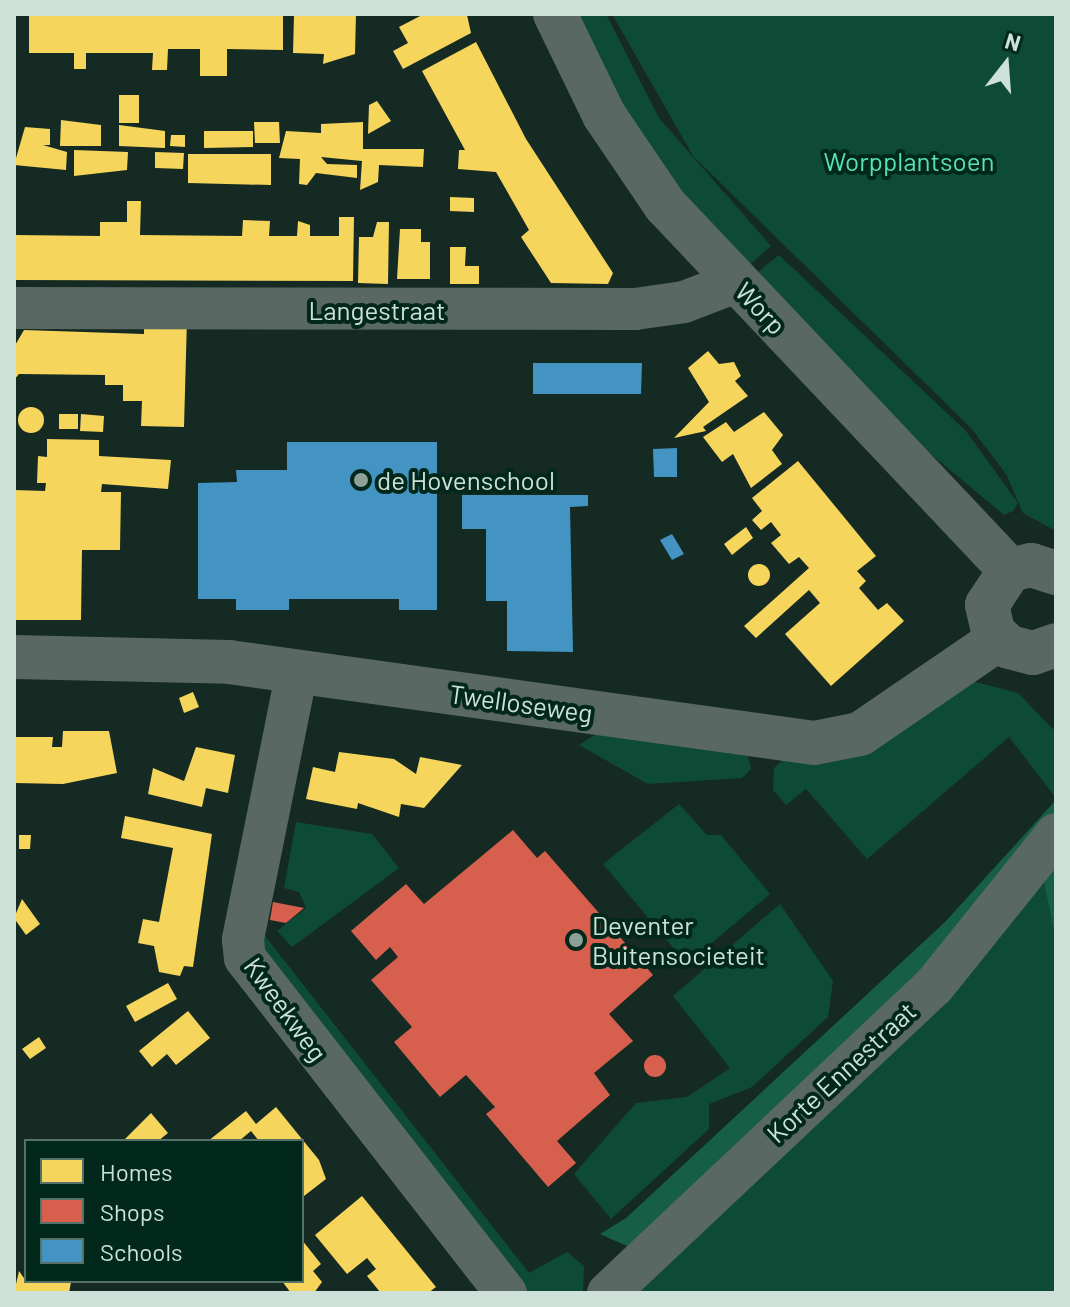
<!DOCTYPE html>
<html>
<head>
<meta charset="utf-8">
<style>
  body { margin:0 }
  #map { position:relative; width:1070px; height:1307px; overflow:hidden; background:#152a22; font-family:Barlow,sans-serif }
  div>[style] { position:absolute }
  .green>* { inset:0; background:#0e4b37 }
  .forest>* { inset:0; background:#165f46 }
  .homes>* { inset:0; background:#f6d55c }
  .round { border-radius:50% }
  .shops>* { inset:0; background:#d6604d }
  .schools>* { inset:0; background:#4393c3 }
  .minor>* { height:42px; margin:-21px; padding:0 21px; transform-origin:21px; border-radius:21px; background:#596862 }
  .tertiary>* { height:44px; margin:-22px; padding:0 22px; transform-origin:22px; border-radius:22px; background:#596862 }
  .dots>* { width:22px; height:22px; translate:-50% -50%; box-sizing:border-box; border:4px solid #02281b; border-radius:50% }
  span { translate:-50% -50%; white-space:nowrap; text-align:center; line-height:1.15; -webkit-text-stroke:8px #02281b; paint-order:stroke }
  .park-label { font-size:26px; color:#5ae2b0 }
  .street-label { font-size:26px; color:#cee1d8 }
  .poi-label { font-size:26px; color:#cee1d8 }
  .left { translate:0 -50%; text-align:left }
  .frame { position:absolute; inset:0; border:16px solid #cee1d8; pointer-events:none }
  .legend { position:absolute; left:24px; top:1139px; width:280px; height:144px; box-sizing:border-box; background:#02281b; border:2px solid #547267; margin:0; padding:10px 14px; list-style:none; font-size:24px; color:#cee1d8 }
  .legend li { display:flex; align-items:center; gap:16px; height:40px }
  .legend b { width:40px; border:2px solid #547267 }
  .north { position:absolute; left:966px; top:24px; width:80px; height:80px; -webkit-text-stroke:6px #02281b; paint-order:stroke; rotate:17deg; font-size:22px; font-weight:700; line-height:32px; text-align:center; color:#cee1d8 }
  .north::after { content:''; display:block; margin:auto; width:28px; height:36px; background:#cee1d8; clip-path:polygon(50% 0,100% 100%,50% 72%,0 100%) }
</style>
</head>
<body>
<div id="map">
  <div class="green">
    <i style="clip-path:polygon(571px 14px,606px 14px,659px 118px,771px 246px,747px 267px,637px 140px)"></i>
    <i style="clip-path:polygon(612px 14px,1056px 14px,1056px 531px,1023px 513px,1006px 474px,971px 428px,693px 156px)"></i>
    <i style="clip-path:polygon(779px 255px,966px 431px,1018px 503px,1013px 511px,1004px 515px,914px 440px,754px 275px)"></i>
    <i style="clip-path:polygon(972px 681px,1018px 693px,1056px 732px,1056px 798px,1009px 737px,867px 859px,806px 789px,786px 805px,773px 790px,774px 768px,783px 760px)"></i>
    <i style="clip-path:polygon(596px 734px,748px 756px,751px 769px,742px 778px,648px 784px,579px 745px)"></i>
    <i style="clip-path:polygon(679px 804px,707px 835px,721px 835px,770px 894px,687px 964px,603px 864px)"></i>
    <i style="clip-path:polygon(296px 822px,372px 834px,399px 868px,292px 947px,277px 931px,306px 908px,299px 892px,284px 888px)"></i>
    <i style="clip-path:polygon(1041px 868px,1056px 941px,1056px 1293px,637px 1293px)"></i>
    <i style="clip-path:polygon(780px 904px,833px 981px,828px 1017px,752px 1087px,709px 1104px,709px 1129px,611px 1219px,574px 1174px,636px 1103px,687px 1097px,730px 1068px,673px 996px)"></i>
    <i style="clip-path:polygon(265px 936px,529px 1273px,567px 1252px,584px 1266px,583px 1293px,521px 1293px,258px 949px)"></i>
  </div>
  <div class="forest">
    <i style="clip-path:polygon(1056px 800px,1056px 817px,947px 957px,638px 1251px,600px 1234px,626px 1218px,945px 922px)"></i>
    <i style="clip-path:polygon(1056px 849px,1056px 941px,1041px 868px)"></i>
  </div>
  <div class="homes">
    <i style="clip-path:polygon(29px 14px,283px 14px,283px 50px,227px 49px,227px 76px,200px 76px,200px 49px,168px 49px,167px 70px,152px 70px,153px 53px,86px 53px,86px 69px,74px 69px,74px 53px,29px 53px)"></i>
    <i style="clip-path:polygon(294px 14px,356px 14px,355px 54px,323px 64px,324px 54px,293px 53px)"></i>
    <i style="clip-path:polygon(424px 14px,467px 15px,471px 33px,403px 69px,393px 51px,408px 43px,399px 27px)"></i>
    <i style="clip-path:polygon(476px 42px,526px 139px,613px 273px,608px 284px,551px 283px,521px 237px,529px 230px,496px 172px,458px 169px,459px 150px,465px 150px,422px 71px)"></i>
    <i style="clip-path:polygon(119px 95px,139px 95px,139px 123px,119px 123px)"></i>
    <i style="clip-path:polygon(377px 101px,391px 121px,368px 134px,369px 105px)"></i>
    <i style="clip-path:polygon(61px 120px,101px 125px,101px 146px,60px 146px)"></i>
    <i style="clip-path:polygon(254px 122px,279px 122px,280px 143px,255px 143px)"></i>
    <i style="clip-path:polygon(363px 122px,363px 149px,424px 149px,423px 167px,379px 165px,378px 182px,360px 190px,362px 161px,321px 157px,327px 164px,357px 165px,357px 178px,316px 173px,307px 185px,299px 184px,300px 159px,279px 158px,286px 131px,321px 133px,321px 124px)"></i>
    <i style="clip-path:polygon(119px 125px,165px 131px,165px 148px,119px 146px)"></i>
    <i style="clip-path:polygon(25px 127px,50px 129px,50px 145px,43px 145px,67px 152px,66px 170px,14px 165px)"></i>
    <i style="clip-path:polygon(204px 131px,253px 131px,253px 147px,204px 148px)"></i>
    <i style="clip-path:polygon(171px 135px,185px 135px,185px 147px,170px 146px)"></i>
    <i style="clip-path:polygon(74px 150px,128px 152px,127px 170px,74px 176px)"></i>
    <i style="clip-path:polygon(155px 152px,184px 153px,183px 169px,155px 168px)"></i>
    <i style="clip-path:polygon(188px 154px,271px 154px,271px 185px,188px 183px)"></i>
    <i style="clip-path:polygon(450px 197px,474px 198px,474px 212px,450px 211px)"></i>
    <i style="clip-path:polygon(127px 201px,141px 201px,140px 235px,242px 236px,243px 220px,270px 221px,269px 236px,297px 236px,298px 221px,310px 225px,310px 236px,339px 236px,339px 217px,354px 217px,353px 281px,16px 280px,16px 235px,100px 236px,100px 222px,127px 222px)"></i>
    <i style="clip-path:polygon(377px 222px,389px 222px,388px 284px,358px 283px,359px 237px,373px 237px)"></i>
    <i style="clip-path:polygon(400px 229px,421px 229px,421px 242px,430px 242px,430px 279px,397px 279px)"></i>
    <i style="clip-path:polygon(450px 247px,466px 247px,465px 266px,479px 266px,479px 284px,450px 284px)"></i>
    <i style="clip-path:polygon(144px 318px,187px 319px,184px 427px,141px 426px,142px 401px,123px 401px,123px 385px,105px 385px,105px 375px,19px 374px,14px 380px,14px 347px,24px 330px,144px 334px)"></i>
    <i style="clip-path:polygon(708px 351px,719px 364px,734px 362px,741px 376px,735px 381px,748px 396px,703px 427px,706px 431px,674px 438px,709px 402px,688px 368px)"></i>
    <i class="round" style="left:18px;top:407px;width:26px;height:26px"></i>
    <i style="clip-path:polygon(764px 412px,783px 435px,772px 450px,782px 464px,751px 488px,733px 454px,722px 462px,703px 437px,726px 422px,734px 432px)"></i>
    <i style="clip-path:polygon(59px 414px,78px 414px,78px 429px,59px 429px)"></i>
    <i style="clip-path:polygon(81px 414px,104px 416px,103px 432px,80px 431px)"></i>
    <i style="clip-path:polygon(47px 439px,99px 440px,99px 456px,171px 460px,168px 489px,102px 484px,101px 492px,121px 492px,120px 550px,82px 550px,81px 620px,14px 620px,14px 490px,45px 491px,46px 483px,37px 483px,38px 456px,47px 457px)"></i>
    <i style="clip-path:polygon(798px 461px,876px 556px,857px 571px,866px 581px,859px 588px,878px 610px,887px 603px,904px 621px,831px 686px,785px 634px,820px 603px,809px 590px,756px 638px,744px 626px,809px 568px,799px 557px,789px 564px,771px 543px,781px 535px,771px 522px,761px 530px,752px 520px,762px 511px,752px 498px)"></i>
    <i style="clip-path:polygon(746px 527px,753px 538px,732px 555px,724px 544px)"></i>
    <i class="round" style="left:748px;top:564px;width:22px;height:22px"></i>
    <i style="clip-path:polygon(193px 692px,199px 707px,184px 713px,179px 698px)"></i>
    <i style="clip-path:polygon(63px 731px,109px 731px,117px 773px,63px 784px,14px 783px,14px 737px,53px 737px,52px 747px,62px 747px)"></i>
    <i style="clip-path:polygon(196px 747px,235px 755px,228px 793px,206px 788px,202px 807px,148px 794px,153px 768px,184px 781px)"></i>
    <i style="clip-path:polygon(339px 752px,394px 759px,416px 774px,420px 757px,462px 765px,424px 808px,401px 804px,399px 817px,358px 803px,357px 809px,306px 799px,313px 767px,335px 772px)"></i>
    <i style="clip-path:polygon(125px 816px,212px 834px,193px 967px,184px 966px,180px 976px,159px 972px,154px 946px,138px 943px,143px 919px,159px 922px,173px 848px,121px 838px)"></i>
    <i style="clip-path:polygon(19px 835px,31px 835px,30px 849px,19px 849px)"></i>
    <i style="clip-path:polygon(22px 899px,40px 924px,26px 935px,14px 918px)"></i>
    <i style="clip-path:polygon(168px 983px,177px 999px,135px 1022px,126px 1006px)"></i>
    <i style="clip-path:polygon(188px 1011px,210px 1038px,176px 1065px,167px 1054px,152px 1067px,139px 1051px)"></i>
    <i style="clip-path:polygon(39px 1037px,46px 1048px,30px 1059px,22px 1049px)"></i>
    <i style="clip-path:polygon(276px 1107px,319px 1160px,326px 1179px,304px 1196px,302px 1141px,259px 1141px,251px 1131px,239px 1141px,208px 1141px,246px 1111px,256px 1124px)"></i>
    <i style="clip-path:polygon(151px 1113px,168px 1133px,158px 1141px,123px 1141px)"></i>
    <i style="clip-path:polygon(362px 1196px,436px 1287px,428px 1293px,380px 1292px,367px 1276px,376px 1269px,367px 1258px,347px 1274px,315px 1235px)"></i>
    <i style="clip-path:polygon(302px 1240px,321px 1264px,313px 1271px,322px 1282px,314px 1293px,291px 1293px,282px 1281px,302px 1281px)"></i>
    <i style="clip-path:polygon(19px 1271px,26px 1281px,71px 1282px,69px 1293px,14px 1293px)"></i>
  </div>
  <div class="shops">
    <i style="clip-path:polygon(513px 830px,537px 858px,545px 851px,653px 975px,609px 1014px,633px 1041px,594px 1073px,610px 1095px,557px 1141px,576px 1163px,548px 1187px,486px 1114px,495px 1107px,466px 1075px,440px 1097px,394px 1042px,412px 1027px,371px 980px,398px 957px,390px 947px,376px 960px,351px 931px,406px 884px,424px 904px)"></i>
    <i style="clip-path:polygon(273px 902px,304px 908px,286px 923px,270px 920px)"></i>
    <i class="round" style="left:644px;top:1055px;width:22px;height:22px"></i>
  </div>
  <div class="schools">
    <i style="clip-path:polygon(533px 363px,642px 363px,641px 394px,533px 394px)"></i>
    <i style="clip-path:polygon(287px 442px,437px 442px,437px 610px,399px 610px,399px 599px,289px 599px,289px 610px,236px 610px,236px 599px,198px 599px,198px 483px,237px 482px,236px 470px,287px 470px)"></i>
    <i style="clip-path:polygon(677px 448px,677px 477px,654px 477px,653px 449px)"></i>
    <i style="clip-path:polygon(462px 495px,588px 495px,588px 506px,570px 507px,573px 652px,507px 651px,507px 601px,486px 601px,486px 529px,462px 529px)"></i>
    <i style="clip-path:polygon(672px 534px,684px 554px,672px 560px,660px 540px)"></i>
  </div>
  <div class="minor">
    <i style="left:14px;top:308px;width:621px;rotate:0.09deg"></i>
    <i style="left:635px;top:309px;width:49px;rotate:-8.1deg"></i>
    <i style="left:684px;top:302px;width:56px;rotate:-21deg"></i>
    <i style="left:297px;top:671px;width:274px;rotate:101.4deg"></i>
    <i style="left:243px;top:940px;width:18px;rotate:84deg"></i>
    <i style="left:245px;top:958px;width:425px;rotate:52.1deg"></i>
    <i style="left:608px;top:1293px;width:448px;rotate:-43.3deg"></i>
    <i style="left:934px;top:986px;width:195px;rotate:-51.2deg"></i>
  </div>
  <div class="tertiary">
    <i style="left:555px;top:14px;width:112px;rotate:64.1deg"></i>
    <i style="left:604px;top:115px;width:109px;rotate:55.9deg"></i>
    <i style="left:665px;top:205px;width:502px;rotate:46.61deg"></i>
    <i style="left:1056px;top:573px;width:26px;rotate:-162deg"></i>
    <i style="left:1031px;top:565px;width:22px;rotate:167deg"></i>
    <i style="left:1010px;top:570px;width:42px;rotate:123.3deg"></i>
    <i style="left:987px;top:605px;width:28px;rotate:77deg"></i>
    <i style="left:993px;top:632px;width:22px;rotate:43deg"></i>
    <i style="left:1009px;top:647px;width:25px;rotate:14deg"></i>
    <i style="left:1033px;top:653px;width:24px;rotate:-19deg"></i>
    <i style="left:14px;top:657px;width:215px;rotate:1.3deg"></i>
    <i style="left:229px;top:662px;width:591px;rotate:7.88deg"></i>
    <i style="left:814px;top:743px;width:47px;rotate:-11.1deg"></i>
    <i style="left:860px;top:734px;width:168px;rotate:-34.4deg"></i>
  </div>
  <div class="dots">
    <i style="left:361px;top:480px;background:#8da198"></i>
    <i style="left:576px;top:940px;background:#8da198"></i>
  </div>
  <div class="park-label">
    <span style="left:909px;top:161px">Worpplantsoen</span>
  </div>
  <div class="street-label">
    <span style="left:761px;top:308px;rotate:47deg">Worp</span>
    <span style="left:377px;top:310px">Langestraat</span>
    <span style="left:521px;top:703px;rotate:8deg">Twelloseweg</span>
    <span style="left:286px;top:1009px;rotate:54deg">Kweekweg</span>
    <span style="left:841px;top:1072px;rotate:-43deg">Korte Ennestraat</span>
  </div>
  <div class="poi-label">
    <span class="left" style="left:377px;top:480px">de Hovenschool</span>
    <span class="left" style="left:592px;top:940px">Deventer<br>Buitensocieteit</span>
  </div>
  <div class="frame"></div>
  <ul class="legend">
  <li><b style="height:22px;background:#f6d55c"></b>Homes</li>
  <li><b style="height:22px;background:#d6604d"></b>Shops</li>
  <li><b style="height:22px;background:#4393c3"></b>Schools</li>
  </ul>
  <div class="north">N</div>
</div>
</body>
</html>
